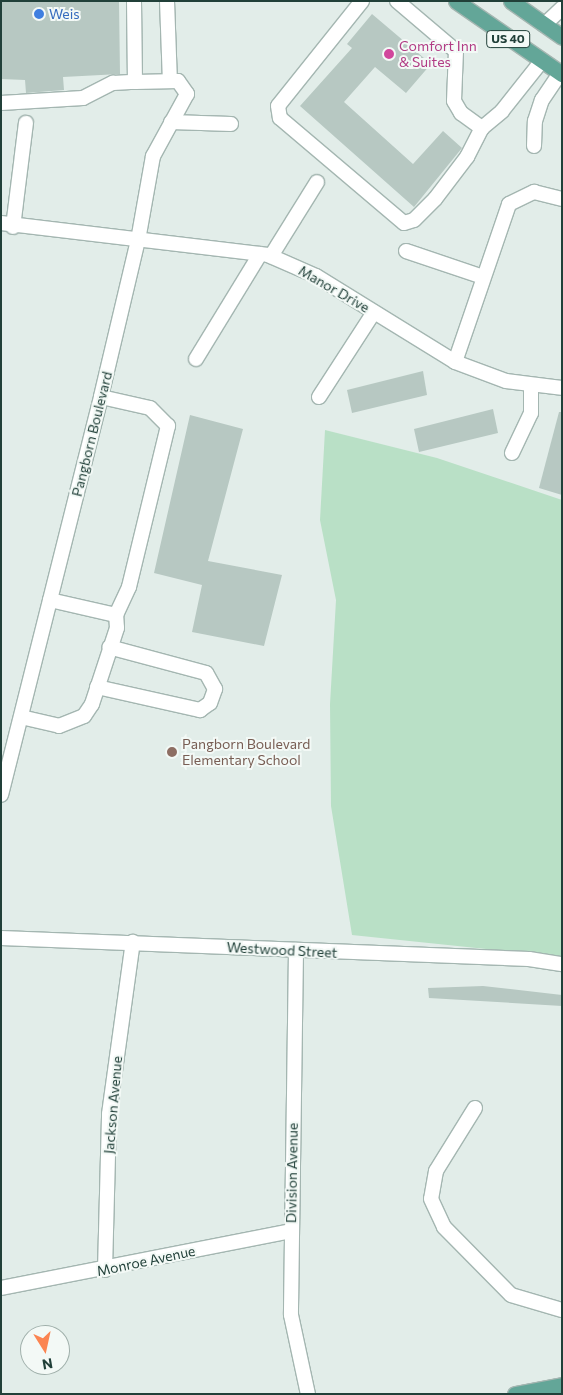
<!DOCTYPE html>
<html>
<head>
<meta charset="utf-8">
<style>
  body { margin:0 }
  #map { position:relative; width:563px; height:1395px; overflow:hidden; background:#e2ede9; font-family:Commissioner,sans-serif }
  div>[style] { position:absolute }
  .green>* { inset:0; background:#b9e0c6 }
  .building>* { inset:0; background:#b7c8c2 }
  .roads { filter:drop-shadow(1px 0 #a4b6b1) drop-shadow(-1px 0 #a4b6b1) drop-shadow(0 1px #a4b6b1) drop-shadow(0 -1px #a4b6b1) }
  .minor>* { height:14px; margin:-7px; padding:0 7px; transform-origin:7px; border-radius:7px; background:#fff }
  .major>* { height:15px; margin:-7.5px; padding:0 7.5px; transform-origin:7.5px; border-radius:7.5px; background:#63a698 }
  .dots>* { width:14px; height:14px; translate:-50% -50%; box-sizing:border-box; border:2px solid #f3f9f6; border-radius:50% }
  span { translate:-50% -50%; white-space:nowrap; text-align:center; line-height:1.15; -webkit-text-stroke:4px #f3f9f6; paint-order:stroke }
  .shield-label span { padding:1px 4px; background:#f3f9f6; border:1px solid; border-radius:4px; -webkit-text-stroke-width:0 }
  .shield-label { font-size:12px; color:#214039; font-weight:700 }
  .shop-label { font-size:14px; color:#366cbe }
  .left { translate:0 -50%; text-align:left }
  .hotel-label { font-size:14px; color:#b23c85 }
  .street-label { font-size:14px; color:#214039 }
  .education-label { font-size:14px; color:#785e54 }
  .frame { position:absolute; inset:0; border:2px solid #214039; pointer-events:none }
  .north { position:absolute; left:20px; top:1325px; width:50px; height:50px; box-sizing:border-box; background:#f3f9f6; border:1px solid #9fafaa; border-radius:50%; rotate:170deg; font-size:14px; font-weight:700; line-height:20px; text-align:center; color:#214039 }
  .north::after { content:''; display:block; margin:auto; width:18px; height:22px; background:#fb8552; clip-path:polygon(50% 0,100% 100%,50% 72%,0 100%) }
</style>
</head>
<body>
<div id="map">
  <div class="green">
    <i style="clip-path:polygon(325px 430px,437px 458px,562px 500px,562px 957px,352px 935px,331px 806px,330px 704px,336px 600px,320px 520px)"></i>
  </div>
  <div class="building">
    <i style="clip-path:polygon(1px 1px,119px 1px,120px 74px,63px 77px,64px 90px,26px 93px,25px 80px,1px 79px)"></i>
    <i style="clip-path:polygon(372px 14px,431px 64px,406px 93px,375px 67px,344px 102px,413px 164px,443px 131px,462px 148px,414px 207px,300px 106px,352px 48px,347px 44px)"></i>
    <i style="clip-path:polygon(423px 371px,427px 395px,352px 413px,347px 390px)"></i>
    <i style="clip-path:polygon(493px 409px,498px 433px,419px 452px,414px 429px)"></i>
    <i style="clip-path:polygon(559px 412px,562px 412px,562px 495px,539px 488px)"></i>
    <i style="clip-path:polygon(190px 415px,243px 429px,208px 561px,282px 575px,264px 646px,192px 632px,202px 585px,154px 573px)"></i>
    <i style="clip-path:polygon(483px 986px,562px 995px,562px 1006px,429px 998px,428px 988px)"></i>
  </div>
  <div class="roads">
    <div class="minor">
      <i style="left:134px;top:1px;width:81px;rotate:89.3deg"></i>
      <i style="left:167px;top:1px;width:80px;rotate:87.9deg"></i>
      <i style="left:362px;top:1px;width:134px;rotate:128.7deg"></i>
      <i style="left:278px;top:106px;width:12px;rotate:81deg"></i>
      <i style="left:280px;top:118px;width:162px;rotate:40.3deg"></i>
      <i style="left:404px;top:223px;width:10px;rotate:-17deg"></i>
      <i style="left:414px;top:220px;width:30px;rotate:-45deg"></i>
      <i style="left:435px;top:199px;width:53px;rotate:-52.7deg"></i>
      <i style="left:467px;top:157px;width:33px;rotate:-63deg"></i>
      <i style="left:482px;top:128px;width:26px;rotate:-40deg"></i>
      <i style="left:502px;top:111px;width:63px;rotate:-51.5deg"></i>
      <i style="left:397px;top:1px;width:77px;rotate:40.3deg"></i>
      <i style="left:456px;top:51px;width:50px;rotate:92.3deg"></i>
      <i style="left:454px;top:101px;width:14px;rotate:60deg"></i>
      <i style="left:461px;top:113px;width:26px;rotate:36deg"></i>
      <i style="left:544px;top:25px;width:25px;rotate:-43deg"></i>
      <i style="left:1px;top:103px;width:82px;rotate:-3.5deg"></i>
      <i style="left:83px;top:98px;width:34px;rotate:-27deg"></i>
      <i style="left:113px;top:83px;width:22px;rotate:-3deg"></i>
      <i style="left:135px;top:82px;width:43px;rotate:-1.3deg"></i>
      <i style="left:178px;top:81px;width:16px;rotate:55deg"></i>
      <i style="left:187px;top:94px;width:71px;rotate:118.7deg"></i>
      <i style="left:153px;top:156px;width:85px;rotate:100.1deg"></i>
      <i style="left:138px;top:240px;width:161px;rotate:103.3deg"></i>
      <i style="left:101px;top:397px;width:410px;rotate:104.1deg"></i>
      <i style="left:171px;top:122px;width:60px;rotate:1.9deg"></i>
      <i style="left:534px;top:146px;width:25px;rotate:-88deg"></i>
      <i style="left:535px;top:121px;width:22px;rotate:-72deg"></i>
      <i style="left:542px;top:100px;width:32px;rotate:-56deg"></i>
      <i style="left:1px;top:223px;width:269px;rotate:6.8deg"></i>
      <i style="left:268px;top:255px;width:52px;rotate:23.6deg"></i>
      <i style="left:316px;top:276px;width:163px;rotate:31.7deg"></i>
      <i style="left:455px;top:362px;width:54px;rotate:20.4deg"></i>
      <i style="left:506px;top:381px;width:56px;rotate:7.1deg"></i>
      <i style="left:13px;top:227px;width:105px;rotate:-82.9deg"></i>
      <i style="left:406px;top:251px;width:81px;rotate:18.7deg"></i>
      <i style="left:271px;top:256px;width:87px;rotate:-58.1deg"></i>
      <i style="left:196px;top:359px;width:123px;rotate:-58.6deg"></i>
      <i style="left:455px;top:362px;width:167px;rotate:-71.1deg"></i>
      <i style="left:509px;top:204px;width:28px;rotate:-26deg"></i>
      <i style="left:534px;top:192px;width:29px;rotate:14deg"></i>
      <i style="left:319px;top:397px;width:101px;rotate:-57.1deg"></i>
      <i style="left:512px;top:453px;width:44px;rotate:-64.6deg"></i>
      <i style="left:531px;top:413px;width:27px;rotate:-90deg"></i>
      <i style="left:50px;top:600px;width:68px;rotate:12.8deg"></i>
      <i style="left:116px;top:615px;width:31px;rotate:-65deg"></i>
      <i style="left:129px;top:587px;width:166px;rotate:-76.4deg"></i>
      <i style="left:168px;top:426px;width:25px;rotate:-135deg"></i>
      <i style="left:150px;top:408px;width:50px;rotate:-167.3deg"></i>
      <i style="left:97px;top:687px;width:106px;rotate:12.6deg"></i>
      <i style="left:200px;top:710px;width:12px;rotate:-35deg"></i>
      <i style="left:210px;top:703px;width:15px;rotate:-70deg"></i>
      <i style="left:215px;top:689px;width:18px;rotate:-119deg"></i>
      <i style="left:206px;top:673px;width:100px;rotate:-165deg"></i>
      <i style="left:21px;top:717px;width:39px;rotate:13deg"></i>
      <i style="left:59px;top:726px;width:27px;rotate:-22deg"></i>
      <i style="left:84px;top:716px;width:14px;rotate:-56deg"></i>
      <i style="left:92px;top:704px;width:80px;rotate:-71.8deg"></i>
      <i style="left:117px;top:628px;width:13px;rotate:-94deg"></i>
      <i style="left:1px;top:938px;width:528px;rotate:2.28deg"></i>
      <i style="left:529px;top:959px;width:33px;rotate:9deg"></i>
      <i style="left:296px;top:951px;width:364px;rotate:90.8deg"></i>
      <i style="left:291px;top:1315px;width:81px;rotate:77.9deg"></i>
      <i style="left:475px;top:1108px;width:74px;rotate:121.8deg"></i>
      <i style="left:436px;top:1171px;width:28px;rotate:100deg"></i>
      <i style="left:431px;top:1199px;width:31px;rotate:65deg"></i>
      <i style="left:444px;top:1227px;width:95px;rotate:45.4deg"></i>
      <i style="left:511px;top:1295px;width:53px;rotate:16.4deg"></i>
      <i style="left:105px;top:1270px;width:156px;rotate:-88.5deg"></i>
      <i style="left:109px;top:1114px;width:174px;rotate:-82.1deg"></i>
      <i style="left:1px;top:1288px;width:296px;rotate:-11.1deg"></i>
    </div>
    <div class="major">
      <i style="left:456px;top:1px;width:129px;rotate:34.6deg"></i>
      <i style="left:511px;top:1px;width:62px;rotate:35.2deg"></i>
      <i style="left:515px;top:1394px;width:48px;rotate:-10.8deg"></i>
    </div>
  </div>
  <div class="dots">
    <i style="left:39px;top:14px;background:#3f7fe0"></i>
    <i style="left:389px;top:54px;background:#d1479c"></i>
    <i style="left:172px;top:752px;background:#8d6e63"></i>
  </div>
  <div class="shield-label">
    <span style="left:508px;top:39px">US 40</span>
  </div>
  <div class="shop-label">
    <span class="left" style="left:49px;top:14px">Weis</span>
  </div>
  <div class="hotel-label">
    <span class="left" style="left:399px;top:54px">Comfort Inn<br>&amp; Suites</span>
  </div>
  <div class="street-label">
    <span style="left:334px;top:289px;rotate:30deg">Manor Drive</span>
    <span style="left:92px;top:434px;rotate:-76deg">Pangborn Boulevard</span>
    <span style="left:282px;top:950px;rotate:3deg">Westwood Street</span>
    <span style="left:113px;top:1105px;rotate:-85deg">Jackson Avenue</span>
    <span style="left:292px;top:1173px;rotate:-89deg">Division Avenue</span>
    <span style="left:146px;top:1261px;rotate:-12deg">Monroe Avenue</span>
  </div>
  <div class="education-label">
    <span class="left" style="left:182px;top:752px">Pangborn Boulevard<br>Elementary School</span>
  </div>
  <div class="frame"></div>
  <div class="north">N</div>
</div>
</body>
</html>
